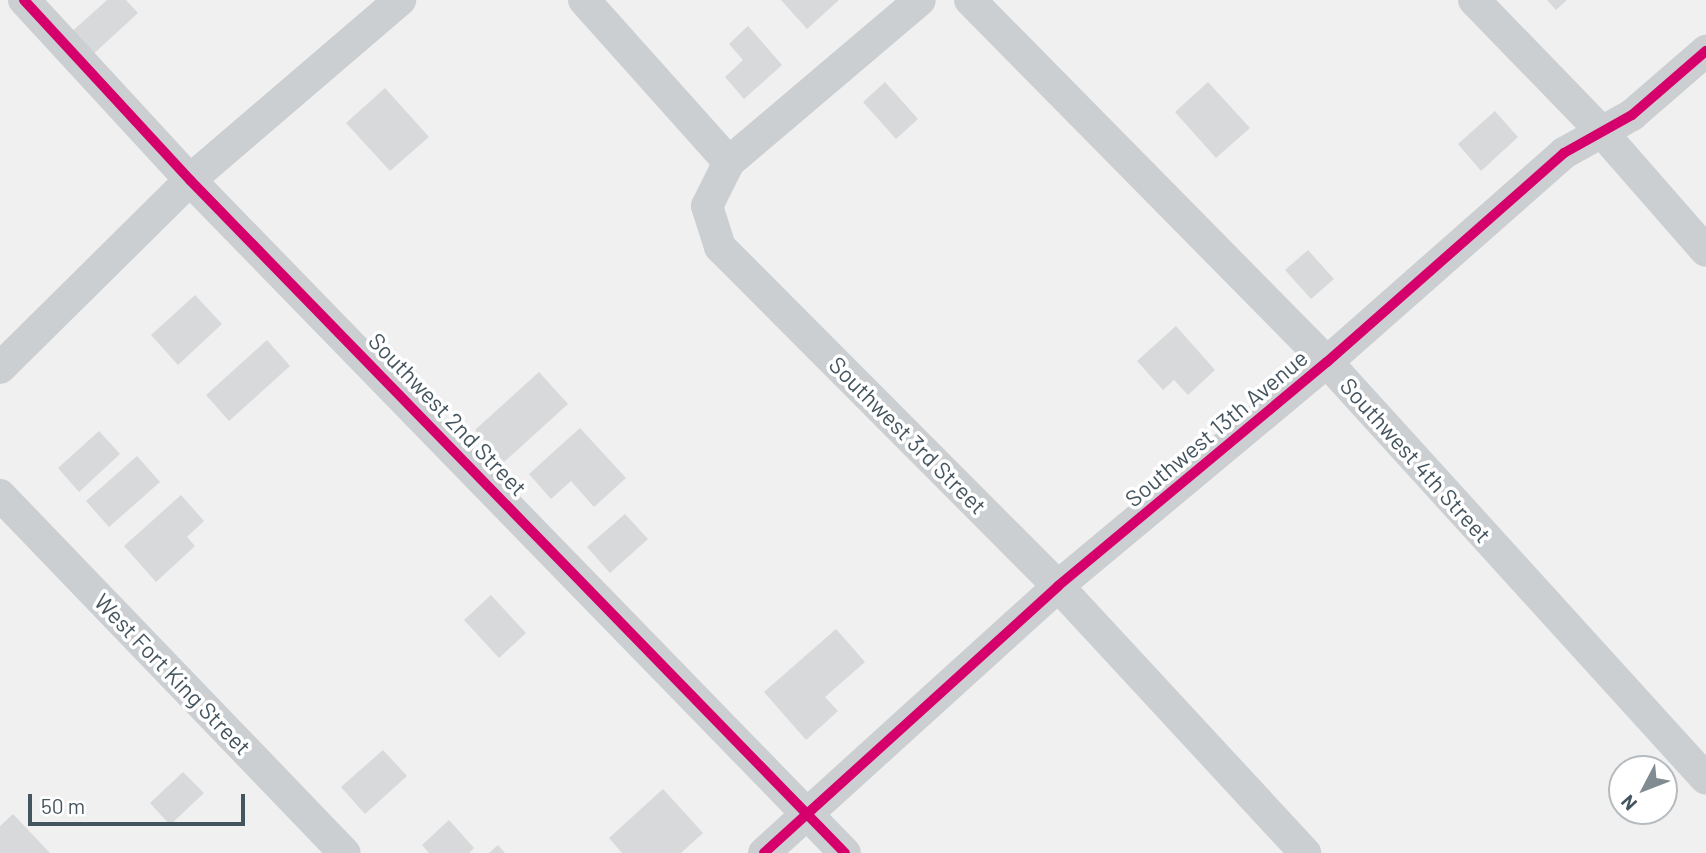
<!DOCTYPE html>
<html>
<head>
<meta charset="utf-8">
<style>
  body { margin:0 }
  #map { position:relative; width:1706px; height:853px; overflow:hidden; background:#f1f0f0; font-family:Barlow,sans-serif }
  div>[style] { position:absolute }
  .building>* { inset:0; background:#d7d9da }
  .street>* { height:32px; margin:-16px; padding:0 16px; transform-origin:16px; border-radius:16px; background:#cccfd1 }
  .cycleway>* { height:10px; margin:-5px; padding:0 5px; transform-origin:5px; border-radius:5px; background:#d6006c }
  span { translate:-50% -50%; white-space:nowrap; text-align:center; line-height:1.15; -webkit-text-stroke:7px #fff; paint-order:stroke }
  .street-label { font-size:23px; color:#45555f }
  .north { position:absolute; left:1608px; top:755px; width:70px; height:70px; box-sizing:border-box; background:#fff; border:2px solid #b5bbbf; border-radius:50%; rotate:228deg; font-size:19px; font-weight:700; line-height:28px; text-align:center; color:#45555f }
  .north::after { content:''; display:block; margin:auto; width:24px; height:32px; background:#818b92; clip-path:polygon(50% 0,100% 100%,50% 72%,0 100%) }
  .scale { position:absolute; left:28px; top:794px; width:217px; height:32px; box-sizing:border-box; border:4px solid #45555f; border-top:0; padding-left:9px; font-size:21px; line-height:24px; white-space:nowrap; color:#45555f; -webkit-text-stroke:5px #fff; paint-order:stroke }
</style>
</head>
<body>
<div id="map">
  <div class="building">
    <i style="clip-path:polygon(107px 0,126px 0,138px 13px,89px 58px,68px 35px)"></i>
    <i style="clip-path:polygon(781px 0,839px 0,807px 29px)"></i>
    <i style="clip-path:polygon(1547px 0,1567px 0,1556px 10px)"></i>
    <i style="clip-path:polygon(748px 26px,782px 65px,744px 99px,725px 77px,743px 60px,729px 44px)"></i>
    <i style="clip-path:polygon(885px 82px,918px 119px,896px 139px,863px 102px)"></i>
    <i style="clip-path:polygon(1208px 82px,1250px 128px,1216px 158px,1175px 112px)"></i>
    <i style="clip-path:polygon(385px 88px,429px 137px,390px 171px,346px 123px)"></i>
    <i style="clip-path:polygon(1495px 111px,1518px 137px,1481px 171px,1458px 144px)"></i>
    <i style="clip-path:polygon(1308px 250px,1334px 279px,1311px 299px,1285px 270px)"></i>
    <i style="clip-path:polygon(195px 295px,222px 324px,178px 365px,151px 335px)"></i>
    <i style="clip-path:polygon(1176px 326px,1215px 370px,1188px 395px,1174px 380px,1163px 390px,1137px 361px)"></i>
    <i style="clip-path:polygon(267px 340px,290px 366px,229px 421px,206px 395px)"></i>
    <i style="clip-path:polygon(539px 372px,568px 404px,504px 462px,475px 430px)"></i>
    <i style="clip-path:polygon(580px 428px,626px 478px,594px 507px,571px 481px,551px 499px,529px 474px)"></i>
    <i style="clip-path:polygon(99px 431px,120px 454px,79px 492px,58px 468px)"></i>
    <i style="clip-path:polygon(137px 456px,160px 482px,109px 527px,86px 501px)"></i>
    <i style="clip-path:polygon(181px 495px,204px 521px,187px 537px,195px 546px,156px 582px,124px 546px)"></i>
    <i style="clip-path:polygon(625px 514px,648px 539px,610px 573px,587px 547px)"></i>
    <i style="clip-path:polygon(491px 595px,526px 633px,499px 658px,464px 620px)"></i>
    <i style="clip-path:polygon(836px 629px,865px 662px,825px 697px,838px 711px,806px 740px,764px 692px)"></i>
    <i style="clip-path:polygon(383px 750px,407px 776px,365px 814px,341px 787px)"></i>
    <i style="clip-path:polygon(183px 772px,204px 793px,170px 825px,150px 803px)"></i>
    <i style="clip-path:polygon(663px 789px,703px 833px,681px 853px,622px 853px,609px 838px)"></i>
    <i style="clip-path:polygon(13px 814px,50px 853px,0 853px,0 826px)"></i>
    <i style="clip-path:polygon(449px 820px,474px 848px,469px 853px,429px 853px,422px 845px)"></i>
    <i style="clip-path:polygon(498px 845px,505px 853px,489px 853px)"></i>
  </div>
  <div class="street">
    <i style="left:24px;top:0;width:245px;rotate:47.3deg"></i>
    <i style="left:190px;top:180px;width:939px;rotate:45.78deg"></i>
    <i style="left:584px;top:0;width:217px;rotate:48.2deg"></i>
    <i style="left:729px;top:162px;width:49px;rotate:116.6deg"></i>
    <i style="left:707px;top:206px;width:43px;rotate:72.4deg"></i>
    <i style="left:720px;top:247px;width:479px;rotate:45.1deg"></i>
    <i style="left:1058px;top:586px;width:364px;rotate:47.2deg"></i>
    <i style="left:970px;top:0;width:508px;rotate:45.4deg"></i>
    <i style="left:1327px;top:362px;width:563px;rotate:47.73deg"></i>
    <i style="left:1474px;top:0;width:182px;rotate:45.9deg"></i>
    <i style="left:1601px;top:131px;width:159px;rotate:48.8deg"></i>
    <i style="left:729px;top:162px;width:250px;rotate:-40.3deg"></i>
    <i style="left:0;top:368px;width:267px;rotate:-44.7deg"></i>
    <i style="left:190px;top:180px;width:277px;rotate:-40.6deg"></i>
    <i style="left:0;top:495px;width:497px;rotate:46.1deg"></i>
    <i style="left:764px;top:853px;width:397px;rotate:-42.2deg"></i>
    <i style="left:1058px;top:586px;width:350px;rotate:-39.8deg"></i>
    <i style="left:1327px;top:362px;width:316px;rotate:-41.4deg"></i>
    <i style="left:1564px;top:153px;width:78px;rotate:-29.2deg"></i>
    <i style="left:1632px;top:115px;width:98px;rotate:-40.9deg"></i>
  </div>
  <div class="cycleway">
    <i style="left:24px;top:0;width:245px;rotate:47.3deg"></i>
    <i style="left:190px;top:180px;width:939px;rotate:45.78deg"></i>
    <i style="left:764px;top:853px;width:397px;rotate:-42.2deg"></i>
    <i style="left:1058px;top:586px;width:350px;rotate:-39.8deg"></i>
    <i style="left:1327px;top:362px;width:316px;rotate:-41.4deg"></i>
    <i style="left:1564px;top:153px;width:78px;rotate:-29.2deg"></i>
    <i style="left:1632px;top:115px;width:98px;rotate:-40.9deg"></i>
  </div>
  <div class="street-label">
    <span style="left:448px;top:414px;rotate:46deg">Southwest 2nd Street</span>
    <span style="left:1216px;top:428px;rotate:-40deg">Southwest 13th Avenue</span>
    <span style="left:908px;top:435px;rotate:45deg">Southwest 3rd Street</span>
    <span style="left:1416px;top:460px;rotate:48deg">Southwest 4th Street</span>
    <span style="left:173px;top:674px;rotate:46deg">West Fort King Street</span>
  </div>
  <div class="north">N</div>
  <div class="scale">50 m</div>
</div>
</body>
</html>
